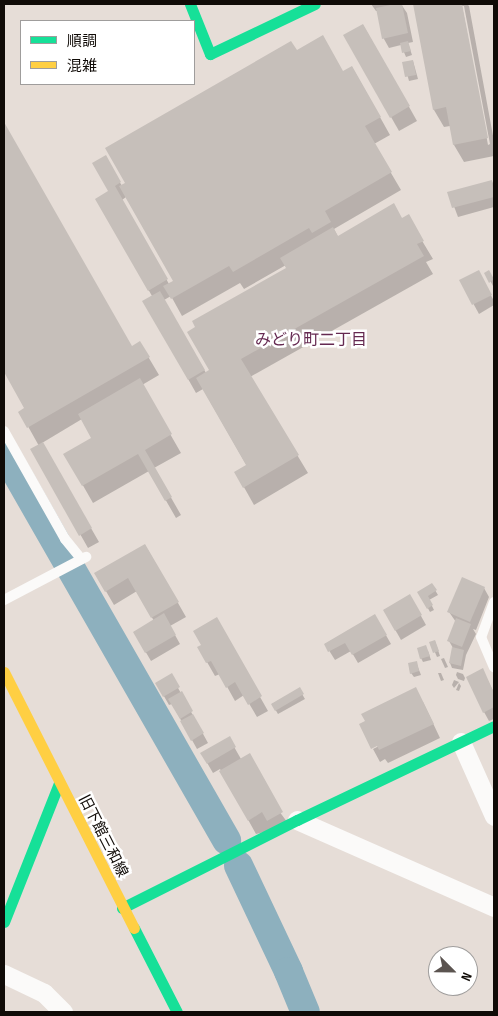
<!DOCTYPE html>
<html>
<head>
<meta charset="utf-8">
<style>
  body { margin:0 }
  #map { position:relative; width:498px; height:1016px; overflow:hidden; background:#e6ddd7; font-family:"Sofia Sans Condensed","Noto Sans JP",sans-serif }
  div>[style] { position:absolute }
  .shadow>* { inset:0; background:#0003 }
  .river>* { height:29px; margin:-14.5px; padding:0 14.5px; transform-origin:14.5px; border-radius:14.5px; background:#8db0be }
  .building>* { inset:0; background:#c6bfba }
  .lane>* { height:10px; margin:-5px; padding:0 5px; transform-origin:5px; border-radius:5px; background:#fbfaf9 }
  .street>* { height:19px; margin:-9.5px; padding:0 9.5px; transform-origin:9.5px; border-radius:9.5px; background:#fbfaf9 }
  .fast>* { height:11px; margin:-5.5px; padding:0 5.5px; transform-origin:5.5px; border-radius:5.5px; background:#16e098 }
  .slow>* { height:11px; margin:-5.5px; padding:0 5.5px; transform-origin:5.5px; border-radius:5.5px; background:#ffcf43 }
  span { translate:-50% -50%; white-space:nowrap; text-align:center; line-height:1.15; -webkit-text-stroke:5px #fff; paint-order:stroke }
  .street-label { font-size:15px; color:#100b07 }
  .neighbourhood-label { font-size:16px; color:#652951 }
  .frame { position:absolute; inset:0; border:5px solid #100b07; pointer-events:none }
  .legend { position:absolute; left:20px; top:20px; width:175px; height:65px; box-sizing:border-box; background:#fff; border:1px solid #9f9d9c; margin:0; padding:6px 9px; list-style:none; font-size:15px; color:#100b07 }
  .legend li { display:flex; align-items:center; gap:10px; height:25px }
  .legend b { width:25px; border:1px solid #9f9d9c }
  .north { position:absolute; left:428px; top:946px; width:50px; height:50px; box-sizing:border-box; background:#fff; border:1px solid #9f9d9c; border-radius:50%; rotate:113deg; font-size:14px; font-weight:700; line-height:20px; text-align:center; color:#100b07 }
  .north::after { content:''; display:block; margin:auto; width:18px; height:22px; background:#5b5450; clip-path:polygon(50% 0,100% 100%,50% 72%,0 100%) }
</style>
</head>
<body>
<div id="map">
  <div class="shadow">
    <i style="clip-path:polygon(371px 4px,392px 4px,390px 6px,401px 4px,407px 13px,413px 42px,408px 43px,412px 55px,406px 57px,401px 45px,389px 48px,384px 39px,377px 11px,376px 11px)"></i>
    <i style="clip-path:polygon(evenodd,414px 4px,467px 4px,469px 6px,494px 141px,494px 156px,464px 162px,454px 145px,450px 126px,444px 127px,434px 110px,414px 4px,462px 6px,464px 6px,490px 144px,488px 145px,462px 6px)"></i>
    <i style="clip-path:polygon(363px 25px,417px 121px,399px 131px,345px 36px)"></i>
    <i style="clip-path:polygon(evenodd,297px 52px,343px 73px,352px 67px,390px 135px,374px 144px,401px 190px,334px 229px,338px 237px,402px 220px,418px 234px,433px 259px,426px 262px,433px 274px,250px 377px,308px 473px,254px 505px,236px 473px,247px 466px,203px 389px,196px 393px,144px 301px,152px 296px,97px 199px,109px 192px,105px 157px,122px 186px,297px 52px,126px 197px,174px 281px,169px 284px,122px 200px,126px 197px,297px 52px,286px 265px,287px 268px,211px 370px,206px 373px,164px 300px,171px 296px,182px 316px,240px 283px,244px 289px,286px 265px)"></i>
    <i style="clip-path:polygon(413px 61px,418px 79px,409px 81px,404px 63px)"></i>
    <i style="clip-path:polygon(4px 124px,131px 348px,140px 343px,159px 375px,142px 385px,181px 453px,154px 468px,181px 515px,176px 518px,149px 471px,93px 503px,65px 454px,93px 438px,82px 419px,42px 443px,99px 542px,88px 548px,32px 449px,39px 446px,20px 412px,26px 408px,4px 369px)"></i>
    <i style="clip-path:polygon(492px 181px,494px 186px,494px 207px,458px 217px,449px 193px)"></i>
    <i style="clip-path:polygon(478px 271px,494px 301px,494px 305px,479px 314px,461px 281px)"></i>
    <i style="clip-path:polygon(489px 272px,494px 282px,493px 286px,486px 273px)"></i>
    <i style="clip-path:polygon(145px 545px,186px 617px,170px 626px,180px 644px,151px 661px,134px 632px,154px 621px,137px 591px,114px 605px,96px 574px)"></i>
    <i style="clip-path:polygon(432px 585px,438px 595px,429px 600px,434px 610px,430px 612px,419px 592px)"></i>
    <i style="clip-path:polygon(484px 588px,489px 597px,476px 630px,473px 629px,476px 634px,466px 655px,463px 670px,452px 668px,450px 663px,453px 648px,449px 641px,456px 622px,449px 612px)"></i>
    <i style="clip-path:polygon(410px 596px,426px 625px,401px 640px,384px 610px)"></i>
    <i style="clip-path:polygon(375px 616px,391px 644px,358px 663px,351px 651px,335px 660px,325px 644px)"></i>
    <i style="clip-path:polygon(216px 619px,268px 711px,257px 717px,244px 695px,235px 701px,220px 674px,215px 676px,199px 648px,203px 645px)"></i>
    <i style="clip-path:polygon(435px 641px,440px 656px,437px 657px,431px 643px)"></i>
    <i style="clip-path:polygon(428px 651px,431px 660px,423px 662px,421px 658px)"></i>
    <i style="clip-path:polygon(444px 658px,448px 667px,445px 668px,441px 659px)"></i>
    <i style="clip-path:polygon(416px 662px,421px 675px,414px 677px,411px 673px)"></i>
    <i style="clip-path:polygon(457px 672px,463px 674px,465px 678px,464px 681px,458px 679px,456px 675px)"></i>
    <i style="clip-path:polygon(438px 673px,441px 673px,444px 680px,441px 681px)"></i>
    <i style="clip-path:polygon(171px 675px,208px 743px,197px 749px,172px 704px,169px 705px,157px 684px)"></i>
    <i style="clip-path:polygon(487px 679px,494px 693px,494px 719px,489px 721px,484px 712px)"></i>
    <i style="clip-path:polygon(454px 680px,459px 682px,454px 688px,452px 685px)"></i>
    <i style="clip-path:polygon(459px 683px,461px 686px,459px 691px,456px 690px)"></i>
    <i style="clip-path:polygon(299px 689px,305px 699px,278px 714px,272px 704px)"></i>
    <i style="clip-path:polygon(423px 702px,440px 738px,388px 763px,385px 759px,380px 762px,373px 749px,383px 744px,367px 722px)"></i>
    <i style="clip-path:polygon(229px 738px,241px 759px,290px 826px,256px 834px,220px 769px,213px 773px,202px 754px)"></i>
  </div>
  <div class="river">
    <i style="left:4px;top:452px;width:447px;rotate:60.2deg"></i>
    <i style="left:238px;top:865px;width:117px;rotate:64.7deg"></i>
    <i style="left:288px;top:971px;width:44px;rotate:67.5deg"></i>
  </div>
  <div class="building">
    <i style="clip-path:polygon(395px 4px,402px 4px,408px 33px,382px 39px,376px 8px)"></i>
    <i style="clip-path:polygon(413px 4px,462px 4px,488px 138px,453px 145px,446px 107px,433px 110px)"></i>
    <i style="clip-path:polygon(363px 24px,410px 106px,390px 118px,343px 35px)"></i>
    <i style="clip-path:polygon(323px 35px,343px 71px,352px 66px,381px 117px,365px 126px,392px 172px,325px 211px,331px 222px,312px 233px,309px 228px,233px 272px,229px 266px,171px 299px,163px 286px,173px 281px,119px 186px,125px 183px,105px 148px,291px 41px,297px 50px)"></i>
    <i style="clip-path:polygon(408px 41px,411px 51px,402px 53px,400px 43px)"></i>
    <i style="clip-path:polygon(413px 60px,416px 75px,405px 77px,402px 62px)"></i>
    <i style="clip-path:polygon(4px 122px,132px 346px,140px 341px,150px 357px,27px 428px,18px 412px,24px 408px,4px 372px)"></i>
    <i style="clip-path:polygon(106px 155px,121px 182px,115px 186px,168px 279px,148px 291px,95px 199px,108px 191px,92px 163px)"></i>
    <i style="clip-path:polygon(492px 180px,494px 197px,452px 208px,447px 192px)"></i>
    <i style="clip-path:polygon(394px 203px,402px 218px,409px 214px,424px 241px,417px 244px,424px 256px,241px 359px,299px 455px,243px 488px,234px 472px,246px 465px,196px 378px,209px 370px,187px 332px,195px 327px,192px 321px,286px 268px,280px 258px,333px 227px,338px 236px)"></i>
    <i style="clip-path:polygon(479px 270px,492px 295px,472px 305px,459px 280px)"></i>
    <i style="clip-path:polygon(489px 270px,494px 279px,489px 283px,484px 273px)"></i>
    <i style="clip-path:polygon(160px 291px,205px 370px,188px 380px,142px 301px)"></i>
    <i style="clip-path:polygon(140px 378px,172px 434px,145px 450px,172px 497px,165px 501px,138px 454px,82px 486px,63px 454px,91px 438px,78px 414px)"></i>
    <i style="clip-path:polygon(43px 442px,92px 528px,79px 536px,30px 449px)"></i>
    <i style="clip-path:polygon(145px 544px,179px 602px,151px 618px,128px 578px,105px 592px,94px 573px)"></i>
    <i style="clip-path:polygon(462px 577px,485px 587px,470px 622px,447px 612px)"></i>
    <i style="clip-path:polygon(432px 583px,437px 590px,428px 596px,433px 605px,427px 609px,417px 592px)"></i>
    <i style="clip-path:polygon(410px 594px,422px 615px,395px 631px,383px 610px)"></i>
    <i style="clip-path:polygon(164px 613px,176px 635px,145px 653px,133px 632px)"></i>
    <i style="clip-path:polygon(375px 614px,387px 635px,352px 655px,345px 643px,328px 652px,324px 644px)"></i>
    <i style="clip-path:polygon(217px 617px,262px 696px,248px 705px,235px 682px,226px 688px,211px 661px,206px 663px,197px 647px,201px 645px,193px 631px)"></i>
    <i style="clip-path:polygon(456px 618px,471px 624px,462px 647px,447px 641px)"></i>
    <i style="clip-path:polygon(435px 640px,439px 651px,433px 653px,429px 642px)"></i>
    <i style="clip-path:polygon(426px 645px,430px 656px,420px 659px,417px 648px)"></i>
    <i style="clip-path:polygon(452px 647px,464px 650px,461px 666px,449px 663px)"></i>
    <i style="clip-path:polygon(417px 661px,419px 671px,410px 674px,408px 663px)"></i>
    <i style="clip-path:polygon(483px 668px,494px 693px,494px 707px,483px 713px,466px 677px)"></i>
    <i style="clip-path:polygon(172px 673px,180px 687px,163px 697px,155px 683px)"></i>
    <i style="clip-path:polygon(300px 687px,304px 694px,275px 711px,271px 704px)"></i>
    <i style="clip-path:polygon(416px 687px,434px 724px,379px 750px,377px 746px,371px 749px,359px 724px,365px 721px,361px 714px)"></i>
    <i style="clip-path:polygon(182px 691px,193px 711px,180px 719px,168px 699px)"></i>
    <i style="clip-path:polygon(193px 714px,204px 733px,191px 741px,180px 721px)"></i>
    <i style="clip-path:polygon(230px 736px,236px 747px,207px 764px,200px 753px)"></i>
    <i style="clip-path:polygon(250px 753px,283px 812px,267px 821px,262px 812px,248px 821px,219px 771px)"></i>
  </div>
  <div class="lane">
    <i style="left:4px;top:431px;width:124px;rotate:60.5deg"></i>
    <i style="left:65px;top:539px;width:26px;rotate:51deg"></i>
    <i style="left:4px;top:600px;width:93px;rotate:-27.7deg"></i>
    <i style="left:494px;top:602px;width:37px;rotate:110deg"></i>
    <i style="left:481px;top:637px;width:33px;rotate:67deg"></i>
  </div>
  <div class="street">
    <i style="left:461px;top:742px;width:81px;rotate:66deg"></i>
    <i style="left:297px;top:820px;width:215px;rotate:23.8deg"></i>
    <i style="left:4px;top:974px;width:44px;rotate:25.4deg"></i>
    <i style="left:44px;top:993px;width:27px;rotate:45deg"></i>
  </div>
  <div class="fast">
    <i style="left:190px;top:4px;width:54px;rotate:68.2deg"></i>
    <i style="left:210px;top:54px;width:116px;rotate:-25.5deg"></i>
    <i style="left:122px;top:908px;width:196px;rotate:-26.7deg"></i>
    <i style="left:297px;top:820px;width:218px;rotate:-25.5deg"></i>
    <i style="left:4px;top:922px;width:149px;rotate:-68.4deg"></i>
    <i style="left:134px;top:928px;width:94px;rotate:62.9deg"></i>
  </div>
  <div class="slow">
    <i style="left:4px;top:672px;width:287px;rotate:63.1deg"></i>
  </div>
  <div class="street-label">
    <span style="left:103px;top:836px;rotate:63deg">旧下館三和線</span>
  </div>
  <div class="neighbourhood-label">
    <span style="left:311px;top:341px">みどり町二丁目</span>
  </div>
  <div class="frame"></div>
  <ul class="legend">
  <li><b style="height:6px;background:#16e098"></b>順調</li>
  <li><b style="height:6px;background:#ffcf43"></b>混雑</li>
  </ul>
  <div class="north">N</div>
</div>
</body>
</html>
